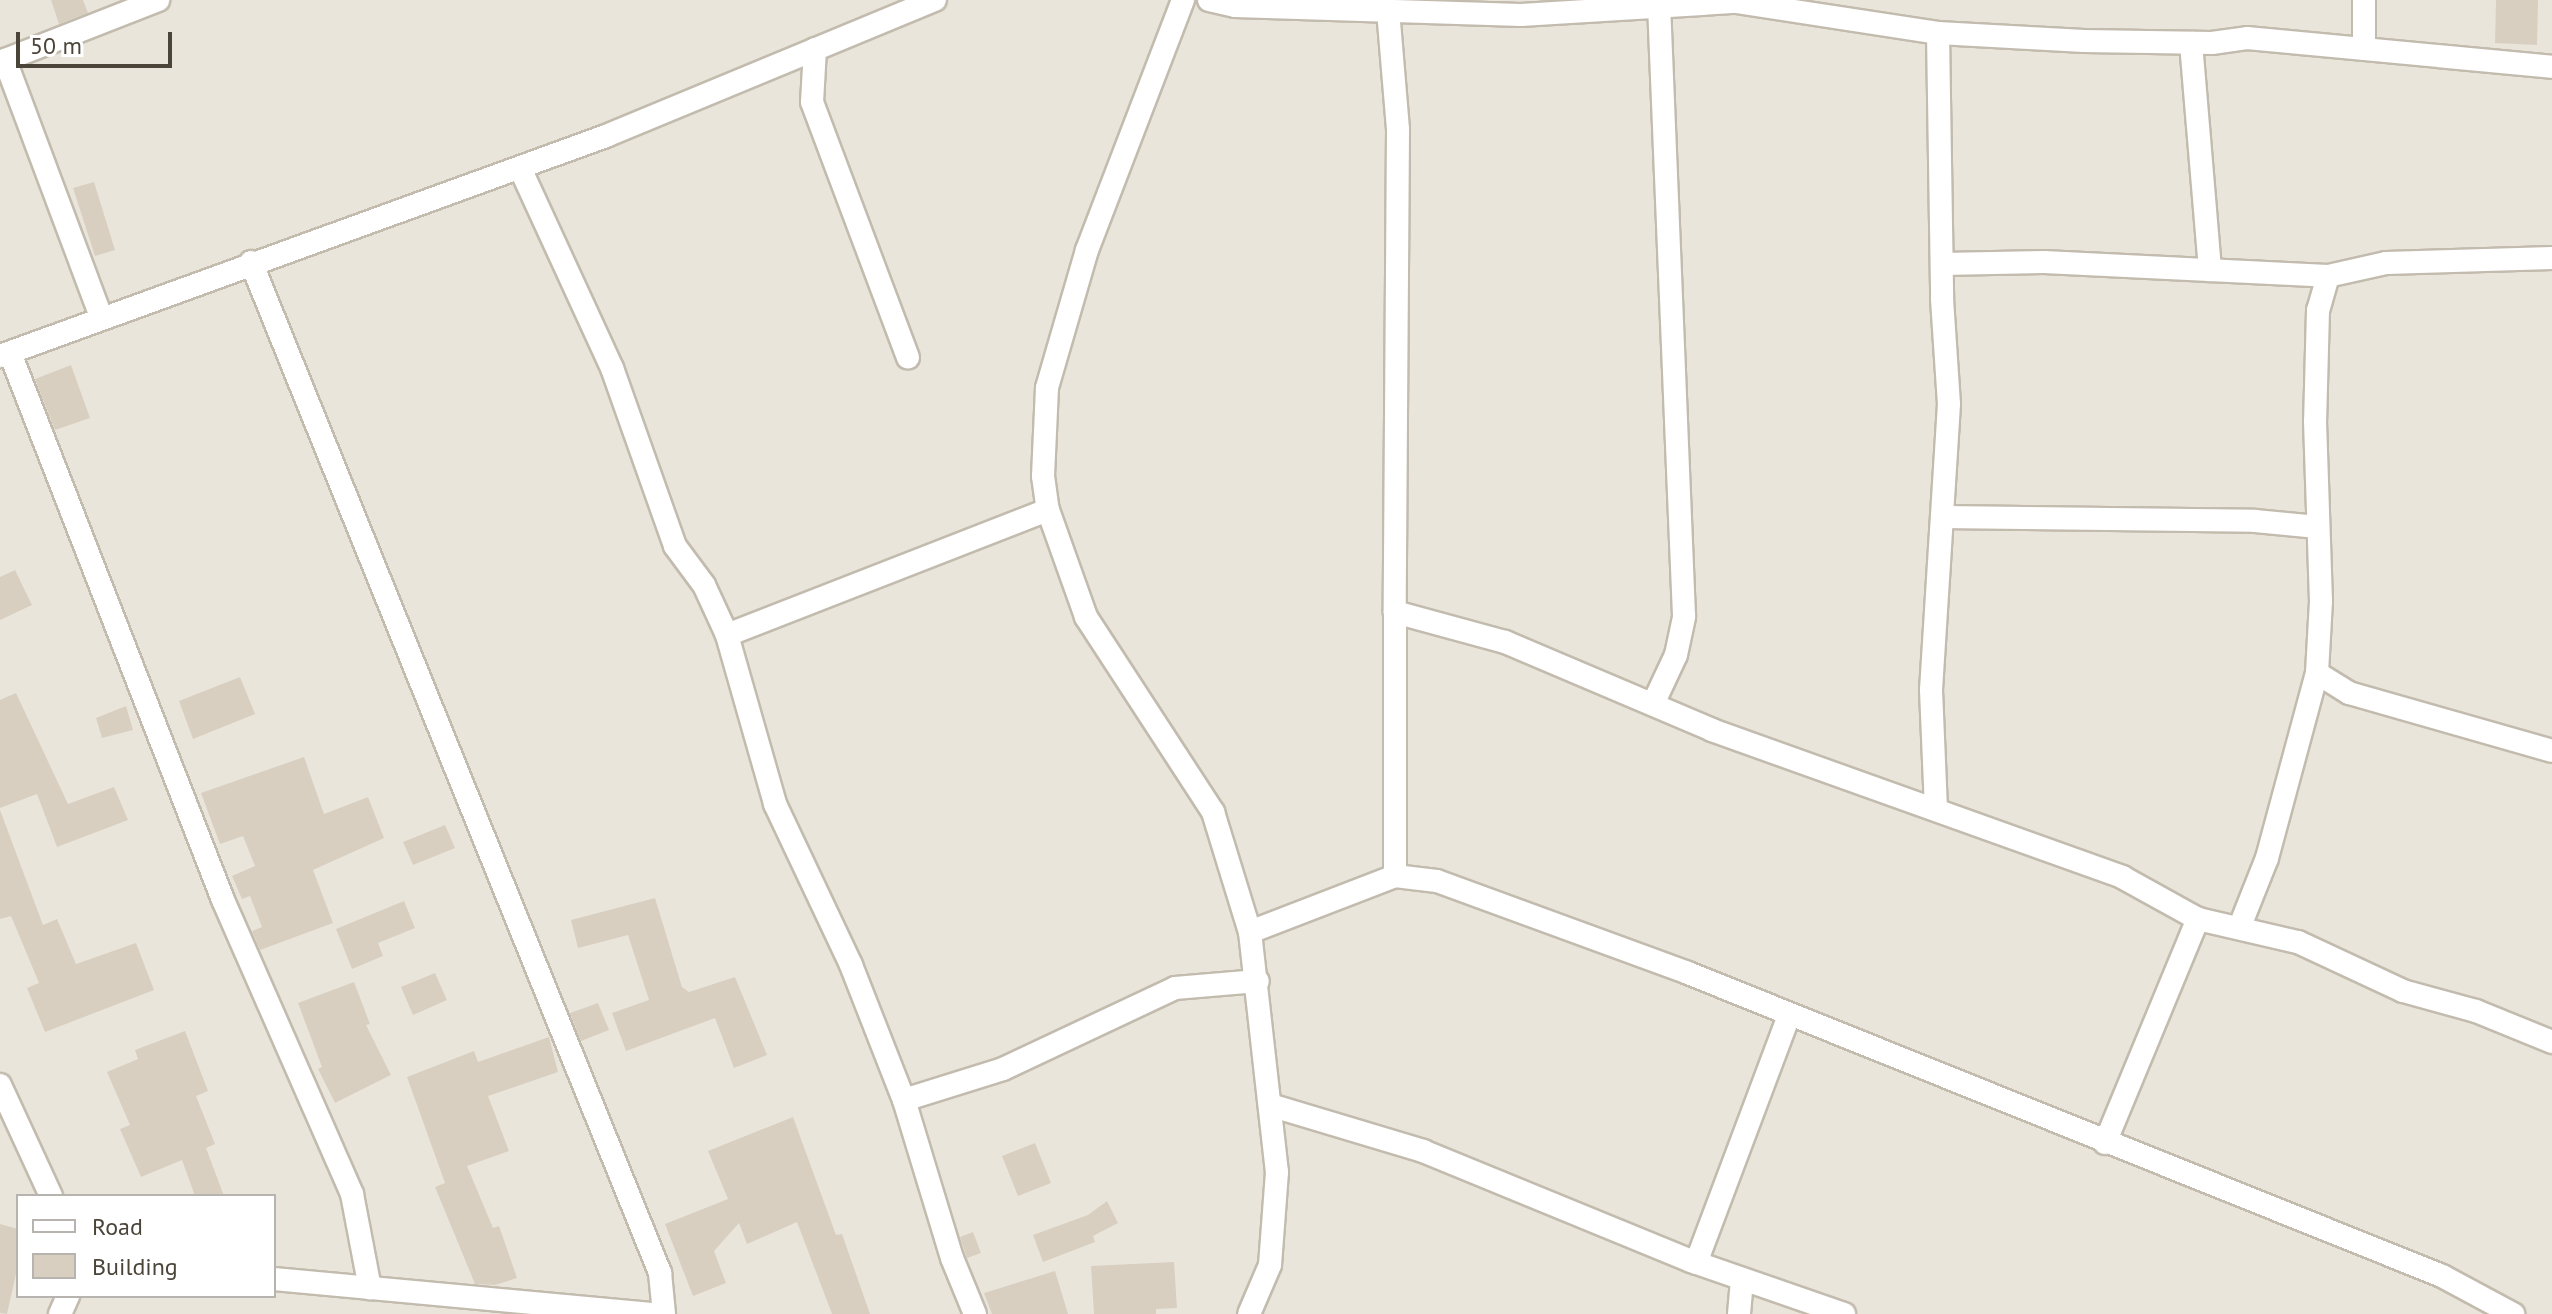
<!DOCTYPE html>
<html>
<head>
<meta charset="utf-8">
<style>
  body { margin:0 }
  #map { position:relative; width:2552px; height:1314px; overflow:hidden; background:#f6f3ec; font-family:"PT Sans",sans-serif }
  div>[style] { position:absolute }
  .residential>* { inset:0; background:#eae5da }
  .building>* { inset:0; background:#d8cfc1 }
  .roads { filter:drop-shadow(2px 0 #c2bbae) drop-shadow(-2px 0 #c2bbae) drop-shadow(0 2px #c2bbae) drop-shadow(0 -2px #c2bbae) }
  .minor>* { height:22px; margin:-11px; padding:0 11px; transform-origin:11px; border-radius:11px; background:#fff }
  span { translate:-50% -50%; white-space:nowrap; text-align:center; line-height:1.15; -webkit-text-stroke:6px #fff; paint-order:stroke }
  .legend { position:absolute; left:16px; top:1194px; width:260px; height:104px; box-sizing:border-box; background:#fff; border:2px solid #b7b4b0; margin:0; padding:10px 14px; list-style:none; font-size:24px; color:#4b4439 }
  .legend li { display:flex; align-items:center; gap:16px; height:40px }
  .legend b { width:40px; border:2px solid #b7b4b0 }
  .scale { position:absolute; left:16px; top:32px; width:156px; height:36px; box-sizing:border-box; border:4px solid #4b4439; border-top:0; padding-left:10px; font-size:24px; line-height:28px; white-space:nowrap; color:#4b4439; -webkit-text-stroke:6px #fff; paint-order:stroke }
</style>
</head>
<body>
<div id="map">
  <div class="residential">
    <i style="clip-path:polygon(evenodd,0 0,2552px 0,2552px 1314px,0 1314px,0 0,18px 1196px,274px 1196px,274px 1296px,18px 1296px,18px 1196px)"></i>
  </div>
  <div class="building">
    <i style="clip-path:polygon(51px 0,83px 0,88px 13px,59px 24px)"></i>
    <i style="clip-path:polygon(2496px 0,2538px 0,2537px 45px,2495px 43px)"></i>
    <i style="clip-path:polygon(94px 182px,115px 250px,95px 256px,73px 188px)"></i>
    <i style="clip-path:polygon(71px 365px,90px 418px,55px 430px,35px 379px)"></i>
    <i style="clip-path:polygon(15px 570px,32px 605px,0 620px,0 577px)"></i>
    <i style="clip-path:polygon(240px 677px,255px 714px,193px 739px,179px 701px)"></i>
    <i style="clip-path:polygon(16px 693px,68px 804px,114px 787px,128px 820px,57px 847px,37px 794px,0 808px,0 700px)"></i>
    <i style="clip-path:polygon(126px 706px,133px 730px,102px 738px,96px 718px)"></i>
    <i style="clip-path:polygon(304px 757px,324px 814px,368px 797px,384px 838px,313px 870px,333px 923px,260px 950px,252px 931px,262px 927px,250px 896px,242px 899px,232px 876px,255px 866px,243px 836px,220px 844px,201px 793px)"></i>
    <i style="clip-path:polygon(0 810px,43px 925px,57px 919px,76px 964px,136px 943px,154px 990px,45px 1032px,27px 988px,39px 983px,11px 916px,0 919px)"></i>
    <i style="clip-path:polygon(445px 825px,455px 848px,413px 865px,403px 842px)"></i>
    <i style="clip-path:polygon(655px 898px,682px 987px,689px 992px,735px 977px,767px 1055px,734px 1068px,715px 1018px,626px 1051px,612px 1013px,649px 1000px,628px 935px,578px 948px,571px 920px)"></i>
    <i style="clip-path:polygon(404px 901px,415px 928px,378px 943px,383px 956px,352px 969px,336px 929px)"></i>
    <i style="clip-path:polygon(435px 973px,447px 1000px,413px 1015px,401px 987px)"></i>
    <i style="clip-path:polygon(354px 982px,370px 1024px,366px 1025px,391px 1075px,335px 1103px,318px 1069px,322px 1067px,298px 1003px)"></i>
    <i style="clip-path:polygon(598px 1003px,609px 1030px,581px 1041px,570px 1013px)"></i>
    <i style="clip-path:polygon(185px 1031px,208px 1091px,196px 1096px,215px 1144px,206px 1148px,224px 1196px,195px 1196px,182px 1160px,141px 1177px,120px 1129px,130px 1125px,107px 1072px,138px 1059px,135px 1050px)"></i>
    <i style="clip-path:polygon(549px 1037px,558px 1072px,488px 1096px,509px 1151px,467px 1166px,493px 1228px,499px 1226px,517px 1278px,495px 1285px,475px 1284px,435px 1187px,445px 1183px,407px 1077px,474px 1051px,478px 1062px)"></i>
    <i style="clip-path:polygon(793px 1117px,836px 1235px,842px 1234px,870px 1314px,832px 1314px,797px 1222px,747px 1244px,739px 1223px,714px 1251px,726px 1283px,693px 1296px,665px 1224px,728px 1199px,708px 1151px)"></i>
    <i style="clip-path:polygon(1035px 1143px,1051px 1183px,1018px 1196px,1002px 1156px)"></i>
    <i style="clip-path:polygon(1107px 1201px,1118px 1223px,1093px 1236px,1095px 1242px,1043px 1262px,1033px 1235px,1088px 1215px)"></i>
    <i style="clip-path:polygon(0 1224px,18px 1229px,18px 1265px,7px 1314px,0 1313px)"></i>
    <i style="clip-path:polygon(973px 1232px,981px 1253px,967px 1258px,960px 1237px)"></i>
    <i style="clip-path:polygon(1174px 1262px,1177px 1308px,1156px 1309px,1156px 1314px,1094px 1314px,1091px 1266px)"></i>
    <i style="clip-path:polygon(1055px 1271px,1068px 1314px,992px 1314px,984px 1293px)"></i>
  </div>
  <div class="roads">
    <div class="minor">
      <i style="left:1183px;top:0;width:268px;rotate:111deg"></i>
      <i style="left:1087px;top:250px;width:144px;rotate:106.2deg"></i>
      <i style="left:1047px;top:388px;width:88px;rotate:92.6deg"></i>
      <i style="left:1043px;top:476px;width:34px;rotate:82deg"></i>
      <i style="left:1048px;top:510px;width:114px;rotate:70.4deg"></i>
      <i style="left:1086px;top:617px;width:233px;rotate:56.9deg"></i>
      <i style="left:1213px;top:812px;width:126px;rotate:72.9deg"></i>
      <i style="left:1250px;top:932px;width:242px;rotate:83.6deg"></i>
      <i style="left:1277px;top:1172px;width:93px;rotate:94.3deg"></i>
      <i style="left:1270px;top:1265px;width:53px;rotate:113.2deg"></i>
      <i style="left:1209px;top:0;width:27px;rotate:13deg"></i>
      <i style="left:1235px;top:6px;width:286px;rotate:1.8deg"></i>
      <i style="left:1521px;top:15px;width:215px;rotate:-3.5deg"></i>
      <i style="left:1736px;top:2px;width:204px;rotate:8.7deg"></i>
      <i style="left:1938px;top:33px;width:266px;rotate:89.1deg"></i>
      <i style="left:1942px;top:299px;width:105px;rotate:86.2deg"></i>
      <i style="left:1949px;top:404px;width:287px;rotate:93.6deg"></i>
      <i style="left:1931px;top:690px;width:118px;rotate:87.6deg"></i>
      <i style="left:1388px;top:10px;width:120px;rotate:85.2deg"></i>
      <i style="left:1398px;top:130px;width:482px;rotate:90.4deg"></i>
      <i style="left:1938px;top:33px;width:146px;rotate:3.1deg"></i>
      <i style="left:2084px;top:41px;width:128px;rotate:0.9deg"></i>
      <i style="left:2212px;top:43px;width:35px;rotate:-8deg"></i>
      <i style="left:2247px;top:38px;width:306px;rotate:5.4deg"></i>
      <i style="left:2191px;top:43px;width:228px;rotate:85.2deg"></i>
      <i style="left:815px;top:49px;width:53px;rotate:93.2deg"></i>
      <i style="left:812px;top:102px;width:273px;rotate:69.4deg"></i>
      <i style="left:2364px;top:49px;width:49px;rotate:-90deg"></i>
      <i style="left:5px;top:60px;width:274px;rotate:69.5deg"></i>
      <i style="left:0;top:62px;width:170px;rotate:-21.4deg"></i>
      <i style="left:520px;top:168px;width:220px;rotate:65.3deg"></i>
      <i style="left:612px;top:368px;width:189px;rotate:70.5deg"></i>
      <i style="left:675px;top:546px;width:49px;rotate:53.4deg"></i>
      <i style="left:704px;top:585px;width:55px;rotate:65.3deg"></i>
      <i style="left:727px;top:635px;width:176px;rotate:74.1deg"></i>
      <i style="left:775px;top:804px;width:178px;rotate:64.7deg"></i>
      <i style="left:851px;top:965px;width:145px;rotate:68.6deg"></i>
      <i style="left:904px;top:1100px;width:165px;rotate:73.1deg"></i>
      <i style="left:952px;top:1258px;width:61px;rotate:67.7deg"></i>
      <i style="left:2552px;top:258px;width:166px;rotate:178.3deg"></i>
      <i style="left:2386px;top:263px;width:59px;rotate:167.4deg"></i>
      <i style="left:2328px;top:276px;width:35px;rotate:106deg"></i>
      <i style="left:2318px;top:310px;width:111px;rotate:91.5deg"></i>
      <i style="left:2315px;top:421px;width:180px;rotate:88.1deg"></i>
      <i style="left:2321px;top:601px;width:72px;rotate:93.2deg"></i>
      <i style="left:2317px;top:673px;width:38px;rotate:32deg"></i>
      <i style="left:2349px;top:693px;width:211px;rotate:15.9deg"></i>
      <i style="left:251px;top:262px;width:1091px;rotate:67.97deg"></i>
      <i style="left:660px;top:1273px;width:41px;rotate:84.4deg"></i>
      <i style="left:1942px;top:264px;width:102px;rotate:-1.1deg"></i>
      <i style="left:2044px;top:262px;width:284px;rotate:2.8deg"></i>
      <i style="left:10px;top:353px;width:587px;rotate:68.72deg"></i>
      <i style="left:223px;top:900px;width:321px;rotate:66.3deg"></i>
      <i style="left:352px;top:1194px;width:96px;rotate:79.2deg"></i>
      <i style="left:0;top:356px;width:645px;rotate:-19.95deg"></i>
      <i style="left:606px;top:136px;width:356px;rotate:-22.5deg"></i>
      <i style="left:1942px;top:517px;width:313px;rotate:0.7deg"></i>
      <i style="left:2255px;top:521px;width:63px;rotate:5.4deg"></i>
      <i style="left:727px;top:635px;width:344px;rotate:-21.3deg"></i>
      <i style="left:1653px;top:704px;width:54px;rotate:-64.9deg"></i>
      <i style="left:1676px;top:655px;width:40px;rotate:-78deg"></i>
      <i style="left:1684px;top:616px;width:613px;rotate:-92.34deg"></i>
      <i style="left:1395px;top:876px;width:264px;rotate:-90deg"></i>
      <i style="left:1395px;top:612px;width:114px;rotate:15.3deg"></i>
      <i style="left:1505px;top:642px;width:225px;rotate:23deg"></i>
      <i style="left:1712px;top:730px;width:436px;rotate:19.7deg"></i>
      <i style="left:2122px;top:877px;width:87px;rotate:28.9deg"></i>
      <i style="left:2198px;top:919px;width:103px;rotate:13deg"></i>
      <i style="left:2298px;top:942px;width:116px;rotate:25deg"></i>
      <i style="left:2403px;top:991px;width:76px;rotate:15.3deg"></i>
      <i style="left:2476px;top:1011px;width:82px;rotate:22.2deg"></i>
      <i style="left:2240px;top:926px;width:73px;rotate:-68.3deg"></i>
      <i style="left:2267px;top:858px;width:192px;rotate:-74.9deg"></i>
      <i style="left:1250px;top:932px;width:155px;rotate:-21.1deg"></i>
      <i style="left:1395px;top:876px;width:42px;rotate:6.8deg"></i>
      <i style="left:1437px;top:881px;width:267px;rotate:20.1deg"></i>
      <i style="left:1688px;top:973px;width:813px;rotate:21.89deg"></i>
      <i style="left:2442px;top:1276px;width:81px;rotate:28.2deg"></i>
      <i style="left:0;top:1085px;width:122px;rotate:65.3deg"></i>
      <i style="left:904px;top:1100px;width:104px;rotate:-17.4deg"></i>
      <i style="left:1003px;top:1069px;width:190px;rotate:-25.2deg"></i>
      <i style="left:1175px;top:988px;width:83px;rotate:-4.8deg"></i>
      <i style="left:1270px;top:1105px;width:160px;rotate:16.7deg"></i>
      <i style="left:1423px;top:1151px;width:290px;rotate:22.3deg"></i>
      <i style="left:1691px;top:1261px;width:162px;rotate:19.1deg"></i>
      <i style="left:2105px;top:1143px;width:243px;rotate:-67.5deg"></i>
      <i style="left:1696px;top:1263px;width:265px;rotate:-69.4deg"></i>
      <i style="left:274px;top:1279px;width:379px;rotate:5.3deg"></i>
      <i style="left:60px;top:1314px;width:20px;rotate:-66deg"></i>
      <i style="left:1739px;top:1314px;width:35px;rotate:-85deg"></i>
    </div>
  </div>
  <ul class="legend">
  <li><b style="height:10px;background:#fff"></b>Road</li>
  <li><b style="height:22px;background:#d8cfc1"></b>Building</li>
  </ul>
  <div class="scale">50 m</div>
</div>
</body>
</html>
